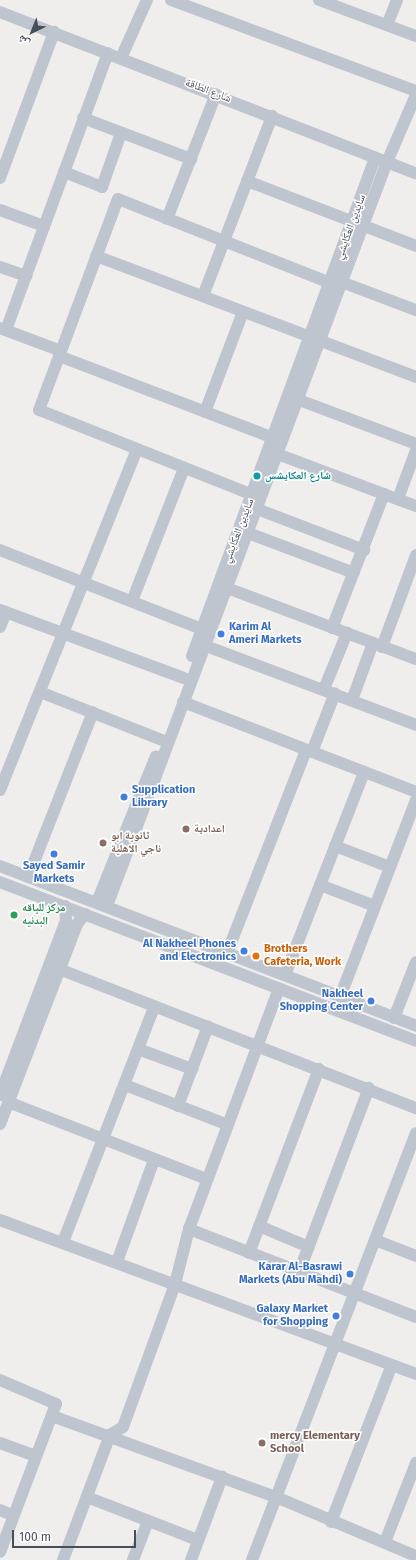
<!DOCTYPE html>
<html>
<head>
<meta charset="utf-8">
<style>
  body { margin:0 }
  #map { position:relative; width:416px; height:1560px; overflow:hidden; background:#f0eeed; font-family:"Fira Sans","Noto Naskh Arabic",sans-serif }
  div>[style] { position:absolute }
  .minor>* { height:12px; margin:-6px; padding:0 6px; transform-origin:6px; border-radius:6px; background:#bfc5ce }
  .dots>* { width:11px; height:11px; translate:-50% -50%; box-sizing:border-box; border:2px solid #fff; border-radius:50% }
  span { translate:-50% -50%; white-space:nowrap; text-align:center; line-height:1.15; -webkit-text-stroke:3px #fff; paint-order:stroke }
  .street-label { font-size:11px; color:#474d59 }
  .culture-label { font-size:11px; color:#0d838f; font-weight:700 }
  .left { translate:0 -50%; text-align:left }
  .shop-label { font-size:11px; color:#366cbe; font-weight:700 }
  .right { translate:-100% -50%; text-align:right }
  .education-label { font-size:11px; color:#785e54; font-weight:700 }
  .leisure-label { font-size:11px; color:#27864d; font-weight:700 }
  .food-label { font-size:11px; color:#c56008; font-weight:700 }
  .north { position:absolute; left:12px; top:12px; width:40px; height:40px; -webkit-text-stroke:3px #fff; paint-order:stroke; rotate:223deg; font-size:11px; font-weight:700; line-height:16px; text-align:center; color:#474d59 }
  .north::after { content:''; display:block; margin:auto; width:14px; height:18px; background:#474d59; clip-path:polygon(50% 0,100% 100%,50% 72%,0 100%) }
  .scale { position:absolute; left:12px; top:1530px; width:124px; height:18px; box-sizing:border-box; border:2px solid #474d59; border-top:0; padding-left:5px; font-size:12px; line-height:14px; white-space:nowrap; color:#474d59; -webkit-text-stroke:3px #fff; paint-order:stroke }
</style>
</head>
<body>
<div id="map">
  <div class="minor">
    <i style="left:171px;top:0;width:261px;rotate:20.4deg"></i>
    <i style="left:319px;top:0;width:103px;rotate:20.4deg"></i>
    <i style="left:0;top:12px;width:446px;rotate:21.2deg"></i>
    <i style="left:387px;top:25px;width:27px;rotate:-68deg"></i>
    <i style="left:121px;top:58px;width:64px;rotate:-65.9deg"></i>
    <i style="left:83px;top:118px;width:116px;rotate:20.8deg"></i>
    <i style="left:64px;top:172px;width:41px;rotate:21.5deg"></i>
    <i style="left:102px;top:187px;width:57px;rotate:-70.6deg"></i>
    <i style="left:0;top:178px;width:156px;rotate:-69.7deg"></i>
    <i style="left:247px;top:181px;width:181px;rotate:21deg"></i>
    <i style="left:0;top:210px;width:47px;rotate:20deg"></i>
    <i style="left:167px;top:219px;width:134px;rotate:-68.6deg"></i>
    <i style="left:96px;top:256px;width:342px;rotate:20.7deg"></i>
    <i style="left:0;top:267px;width:28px;rotate:19deg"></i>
    <i style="left:344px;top:283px;width:77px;rotate:20.6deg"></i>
    <i style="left:203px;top:296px;width:193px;rotate:-69deg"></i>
    <i style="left:0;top:328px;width:65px;rotate:20.7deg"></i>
    <i style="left:6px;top:330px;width:295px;rotate:-69.8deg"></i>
    <i style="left:59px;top:356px;width:230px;rotate:20.9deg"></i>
    <i style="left:299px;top:400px;width:125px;rotate:20.6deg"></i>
    <i style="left:205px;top:412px;width:107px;rotate:-69.2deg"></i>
    <i style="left:272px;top:452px;width:154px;rotate:20.6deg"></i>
    <i style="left:253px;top:495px;width:230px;rotate:-158.3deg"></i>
    <i style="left:39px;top:410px;width:225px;rotate:-69.5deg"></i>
    <i style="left:118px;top:199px;width:228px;rotate:21.6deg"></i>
    <i style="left:398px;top:499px;width:52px;rotate:-69.8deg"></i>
    <i style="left:257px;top:509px;width:115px;rotate:21deg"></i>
    <i style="left:248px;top:533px;width:113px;rotate:20.7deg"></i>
    <i style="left:0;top:550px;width:217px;rotate:21.4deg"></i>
    <i style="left:227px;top:588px;width:202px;rotate:20.6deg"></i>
    <i style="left:132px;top:601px;width:143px;rotate:-68.6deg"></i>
    <i style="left:0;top:610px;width:196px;rotate:20.3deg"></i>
    <i style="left:0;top:627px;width:16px;rotate:-68deg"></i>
    <i style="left:332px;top:628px;width:144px;rotate:-68.8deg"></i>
    <i style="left:198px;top:643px;width:233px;rotate:20.6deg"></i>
    <i style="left:382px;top:647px;width:98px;rotate:-69.7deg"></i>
    <i style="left:192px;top:656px;width:531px;rotate:-69.82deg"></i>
    <i style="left:324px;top:689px;width:61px;rotate:-67.7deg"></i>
    <i style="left:40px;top:692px;width:131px;rotate:21.5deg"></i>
    <i style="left:352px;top:700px;width:61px;rotate:-69.8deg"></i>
    <i style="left:183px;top:702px;width:250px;rotate:21.1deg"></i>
    <i style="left:312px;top:752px;width:63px;rotate:-68.7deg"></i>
    <i style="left:0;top:790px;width:367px;rotate:-68.1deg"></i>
    <i style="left:335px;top:846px;width:59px;rotate:20.9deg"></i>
    <i style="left:0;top:866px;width:446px;rotate:21deg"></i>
    <i style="left:28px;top:877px;width:177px;rotate:-68.5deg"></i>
    <i style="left:0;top:882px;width:445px;rotate:20.9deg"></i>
    <i style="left:320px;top:885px;width:59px;rotate:20.9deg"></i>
    <i style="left:97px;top:902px;width:157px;rotate:-68deg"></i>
    <i style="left:107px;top:906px;width:795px;rotate:-69.38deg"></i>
    <i style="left:387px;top:162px;width:73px;rotate:-66.6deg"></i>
    <i style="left:227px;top:953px;width:218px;rotate:-68.7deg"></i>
    <i style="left:59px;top:969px;width:383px;rotate:21.3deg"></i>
    <i style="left:285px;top:975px;width:218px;rotate:-68.7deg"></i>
    <i style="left:340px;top:997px;width:211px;rotate:-68.9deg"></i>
    <i style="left:394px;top:1018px;width:60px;rotate:-68.6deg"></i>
    <i style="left:138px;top:1049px;width:58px;rotate:20.3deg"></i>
    <i style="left:125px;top:1085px;width:110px;rotate:21.2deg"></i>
    <i style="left:0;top:1095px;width:187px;rotate:-69.3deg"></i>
    <i style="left:66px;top:920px;width:14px;rotate:-94deg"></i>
    <i style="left:8px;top:1102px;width:213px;rotate:21.2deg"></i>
    <i style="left:178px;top:1106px;width:85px;rotate:-69.4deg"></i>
    <i style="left:0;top:1124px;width:214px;rotate:-68.9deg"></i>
    <i style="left:77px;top:924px;width:13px;rotate:-51deg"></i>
    <i style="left:0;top:1220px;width:444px;rotate:20.3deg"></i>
    <i style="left:259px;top:1226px;width:54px;rotate:22.8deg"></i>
    <i style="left:189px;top:1229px;width:243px;rotate:21.2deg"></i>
    <i style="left:375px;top:1240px;width:44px;rotate:21.3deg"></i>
    <i style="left:63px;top:1242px;width:252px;rotate:-68.8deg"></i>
    <i style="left:249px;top:1253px;width:197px;rotate:-69.2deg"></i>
    <i style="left:117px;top:1262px;width:109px;rotate:-70.1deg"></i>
    <i style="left:299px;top:1272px;width:197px;rotate:-69.2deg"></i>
    <i style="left:0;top:1380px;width:61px;rotate:23.2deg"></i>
    <i style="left:56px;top:1404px;width:158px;rotate:110.7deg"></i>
    <i style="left:52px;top:1416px;width:238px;rotate:19.9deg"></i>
    <i style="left:276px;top:1497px;width:152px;rotate:22.9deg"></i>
    <i style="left:0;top:1443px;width:38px;rotate:20deg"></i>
    <i style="left:87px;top:1497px;width:119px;rotate:21.2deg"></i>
    <i style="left:0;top:1510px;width:13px;rotate:23deg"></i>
    <i style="left:331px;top:1522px;width:168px;rotate:-68.8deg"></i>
    <i style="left:385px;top:1542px;width:85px;rotate:-68.6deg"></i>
    <i style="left:63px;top:1560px;width:134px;rotate:-69.4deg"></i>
    <i style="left:110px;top:1435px;width:15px;rotate:-32deg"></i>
    <i style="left:123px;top:1427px;width:152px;rotate:-70deg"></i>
    <i style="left:175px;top:1284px;width:57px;rotate:-75.7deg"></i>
    <i style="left:189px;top:1229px;width:257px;rotate:-69.5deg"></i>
    <i style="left:133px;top:1560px;width:42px;rotate:-69deg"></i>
    <i style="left:191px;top:1560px;width:89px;rotate:-69.5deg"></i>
    <i style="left:252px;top:1560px;width:457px;rotate:-69deg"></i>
  </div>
  <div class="dots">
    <i style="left:257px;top:476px;background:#0f9aa8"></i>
    <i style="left:221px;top:634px;background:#3f7fe0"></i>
    <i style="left:124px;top:797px;background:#3f7fe0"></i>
    <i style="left:186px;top:829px;background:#8d6e63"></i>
    <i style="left:103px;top:843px;background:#8d6e63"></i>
    <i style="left:54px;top:854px;background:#3f7fe0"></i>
    <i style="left:14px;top:915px;background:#2e9e5b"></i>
    <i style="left:244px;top:951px;background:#3f7fe0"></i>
    <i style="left:256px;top:956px;background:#e8710a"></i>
    <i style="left:371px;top:1001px;background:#3f7fe0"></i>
    <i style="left:350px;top:1274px;background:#3f7fe0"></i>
    <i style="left:336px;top:1316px;background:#3f7fe0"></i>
    <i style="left:262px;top:1443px;background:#8d6e63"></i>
  </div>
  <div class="street-label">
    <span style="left:208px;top:91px;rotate:21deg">شارع الطاقة</span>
    <span style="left:351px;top:227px;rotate:-70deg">سايدين العكايشي</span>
    <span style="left:239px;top:531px;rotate:-69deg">سايدين العكايشي</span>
  </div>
  <div class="culture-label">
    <span class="left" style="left:265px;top:476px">شارع العكايشس</span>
  </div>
  <div class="shop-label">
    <span class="left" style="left:229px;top:634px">Karim Al<br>Ameri Markets</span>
    <span class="left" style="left:132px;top:797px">Supplication<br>Library</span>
    <span style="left:54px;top:873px">Sayed Samir<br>Markets</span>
    <span class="right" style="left:236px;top:951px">Al Nakheel Phones<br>and Electronics</span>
    <span class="right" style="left:363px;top:1001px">Nakheel<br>Shopping Center</span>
    <span class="right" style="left:342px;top:1274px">Karar Al-Basrawi<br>Markets (Abu Mahdi)</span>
    <span class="right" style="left:328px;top:1316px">Galaxy Market<br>for Shopping</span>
  </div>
  <div class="education-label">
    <span class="left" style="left:194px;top:829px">اعدادية</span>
    <span class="left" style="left:111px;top:843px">ثانوية ابو<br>ناجي الاهلية</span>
    <span class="left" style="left:270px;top:1443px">mercy Elementary<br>School</span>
  </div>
  <div class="leisure-label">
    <span class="left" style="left:22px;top:915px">مركز للياقه<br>البدنيه</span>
  </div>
  <div class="food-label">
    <span class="left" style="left:264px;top:956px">Brothers<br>Cafeteria, Work</span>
  </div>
  <div class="north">ش</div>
  <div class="scale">100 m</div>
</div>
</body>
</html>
